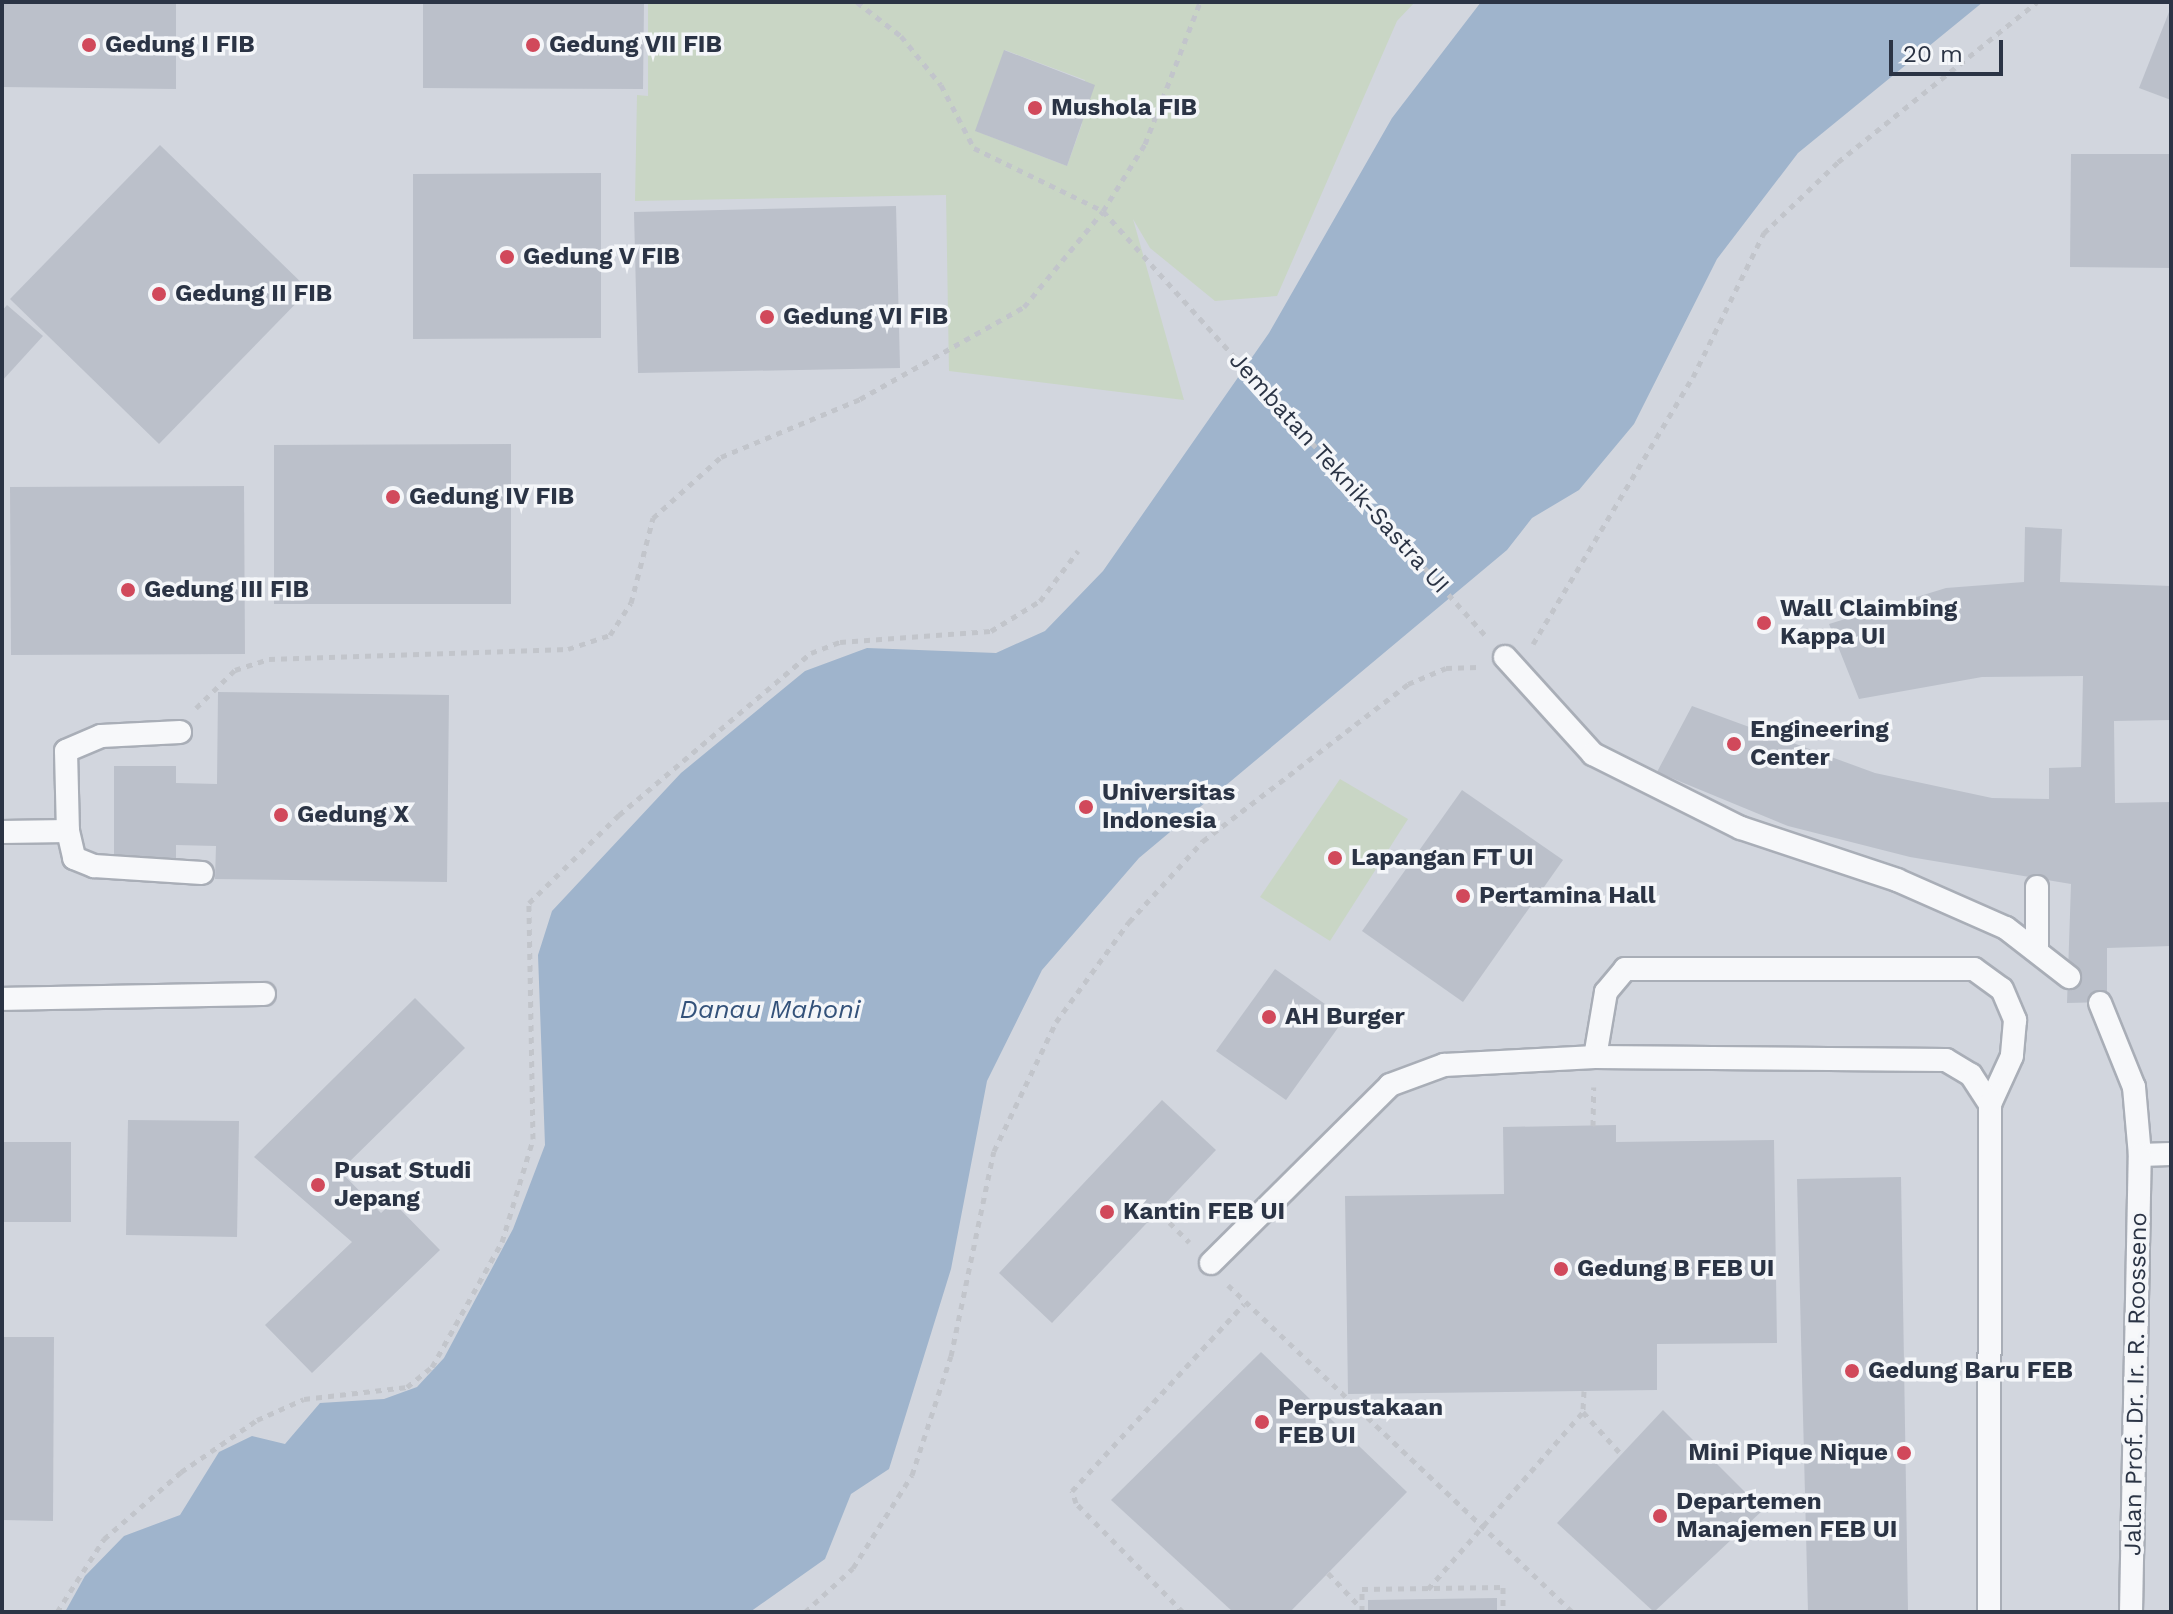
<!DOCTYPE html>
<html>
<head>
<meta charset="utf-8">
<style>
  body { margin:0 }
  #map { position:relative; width:2173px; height:1614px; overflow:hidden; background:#e4e7ec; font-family:"Work Sans",sans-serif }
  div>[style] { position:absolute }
  .built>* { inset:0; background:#d2d6de }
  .green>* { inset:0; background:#c9d6c5 }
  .water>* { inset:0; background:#9fb4cc }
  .building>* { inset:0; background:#bbc0ca }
  .path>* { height:5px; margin-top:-2.5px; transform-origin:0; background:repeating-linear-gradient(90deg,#c2c5cb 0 6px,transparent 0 12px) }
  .roads { filter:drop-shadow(2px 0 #a9aeb7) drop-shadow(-2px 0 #a9aeb7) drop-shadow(0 2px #a9aeb7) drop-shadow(0 -2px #a9aeb7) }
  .service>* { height:22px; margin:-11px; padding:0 11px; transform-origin:11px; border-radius:11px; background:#f7f8fa }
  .dots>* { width:22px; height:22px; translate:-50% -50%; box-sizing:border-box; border:4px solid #f4f6f9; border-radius:50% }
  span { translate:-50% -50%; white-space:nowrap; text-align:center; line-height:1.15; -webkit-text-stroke:7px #f4f6f9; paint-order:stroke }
  .poi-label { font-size:24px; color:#2b3445; font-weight:700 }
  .left { translate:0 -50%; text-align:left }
  .right { translate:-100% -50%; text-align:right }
  .street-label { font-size:24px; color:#2b3445 }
  .water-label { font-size:26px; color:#34527a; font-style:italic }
  .frame { position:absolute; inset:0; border:4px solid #2b3445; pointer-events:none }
  .scale { position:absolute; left:1889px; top:40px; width:114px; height:36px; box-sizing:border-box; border:4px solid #2b3445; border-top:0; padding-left:10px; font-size:24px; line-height:28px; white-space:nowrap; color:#2b3445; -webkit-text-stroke:6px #f4f6f9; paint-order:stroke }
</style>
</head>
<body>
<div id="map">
  <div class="built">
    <i style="clip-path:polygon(2px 2px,2171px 2px,2171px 1612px,2px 1612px)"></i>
  </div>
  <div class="green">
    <i style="clip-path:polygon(evenodd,648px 2px,1415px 2px,1397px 21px,1277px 296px,1215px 301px,1150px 248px,1133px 219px,1184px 400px,949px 371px,946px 195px,635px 201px,637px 95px,648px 96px,648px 2px,1005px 50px,1085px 80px,1076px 114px,1082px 124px,1067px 166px,976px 131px,1005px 50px)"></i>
    <i style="clip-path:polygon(1340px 779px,1408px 819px,1330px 941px,1260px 897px)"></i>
  </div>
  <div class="water">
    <i style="clip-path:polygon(1481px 2px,1983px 2px,1798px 153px,1717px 259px,1634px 424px,1579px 490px,1532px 518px,1507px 550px,1139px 858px,1042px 970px,987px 1081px,951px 1269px,889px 1469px,851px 1494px,825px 1559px,750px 1612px,65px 1612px,85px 1576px,124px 1536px,180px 1515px,219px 1452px,252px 1436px,285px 1444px,320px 1403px,384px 1399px,417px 1387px,444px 1358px,513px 1229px,545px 1145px,538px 955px,552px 911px,681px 773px,805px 671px,867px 648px,996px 653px,1045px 631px,1103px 571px,1269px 333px,1392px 118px)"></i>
  </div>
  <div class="building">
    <i style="clip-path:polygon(2px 2px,176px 2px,176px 89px,2px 87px)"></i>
    <i style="clip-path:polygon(423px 2px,644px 2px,643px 89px,423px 88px)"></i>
    <i style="clip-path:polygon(2171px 7px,2171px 100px,2139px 88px)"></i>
    <i style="clip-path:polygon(1004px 50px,1095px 85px,1067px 166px,975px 131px)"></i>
    <i style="clip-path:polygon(160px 145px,309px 290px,159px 444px,10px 299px)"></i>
    <i style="clip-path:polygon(2071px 154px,2171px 154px,2171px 268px,2070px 267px)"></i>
    <i style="clip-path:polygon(601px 173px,601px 338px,413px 339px,413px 174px)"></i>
    <i style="clip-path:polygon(896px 206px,900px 368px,638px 373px,634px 212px)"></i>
    <i style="clip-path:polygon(7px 305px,43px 336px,2px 381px,2px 311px)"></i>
    <i style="clip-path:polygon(511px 444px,511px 604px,274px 604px,274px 445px)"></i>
    <i style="clip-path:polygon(244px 486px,245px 654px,11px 655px,10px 487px)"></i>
    <i style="clip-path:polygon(2025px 527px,2062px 529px,2060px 582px,2171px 586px,2171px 720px,2114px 721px,2115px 803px,2171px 802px,2171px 946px,2107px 948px,2107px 1002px,2067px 1003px,2071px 884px,1910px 857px,1788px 826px,1657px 772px,1692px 706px,1875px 773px,1992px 798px,2049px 799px,2049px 768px,2081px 767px,2083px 676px,1982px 677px,1859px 699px,1829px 624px,1946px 588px,2024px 582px)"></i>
    <i style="clip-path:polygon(218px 692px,449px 695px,447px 882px,215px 879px,216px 846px,176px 845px,176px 863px,114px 863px,114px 766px,176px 766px,176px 783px,217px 784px)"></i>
    <i style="clip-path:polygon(1462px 790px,1563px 860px,1463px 1002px,1362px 931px)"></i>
    <i style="clip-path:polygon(1275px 969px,1345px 1018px,1286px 1100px,1216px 1051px)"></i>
    <i style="clip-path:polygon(415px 998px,465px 1048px,340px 1171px,381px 1213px,393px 1202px,440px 1250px,312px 1373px,265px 1325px,352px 1242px,254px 1157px)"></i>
    <i style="clip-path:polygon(1162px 1100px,1216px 1150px,1052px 1323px,999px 1273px)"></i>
    <i style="clip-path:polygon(128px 1120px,239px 1121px,237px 1237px,126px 1235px)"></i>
    <i style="clip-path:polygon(1616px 1125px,1616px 1142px,1774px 1140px,1777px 1343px,1657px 1344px,1657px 1390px,1348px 1394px,1345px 1196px,1504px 1194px,1503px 1127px)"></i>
    <i style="clip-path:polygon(2px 1142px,71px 1142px,71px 1222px,2px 1222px)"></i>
    <i style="clip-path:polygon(1901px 1177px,1908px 1612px,1808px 1612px,1797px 1179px)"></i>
    <i style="clip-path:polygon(2px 1337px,54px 1337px,53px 1521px,2px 1520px)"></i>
    <i style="clip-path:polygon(1261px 1352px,1407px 1492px,1290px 1612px,1233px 1612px,1111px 1500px)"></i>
    <i style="clip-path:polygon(1663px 1410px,1763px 1510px,1654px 1612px,1557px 1523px)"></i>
    <i style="clip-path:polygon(1497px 1598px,1497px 1612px,1368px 1612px,1368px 1600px)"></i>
  </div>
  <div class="path">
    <i style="left:857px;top:2px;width:56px;rotate:37.7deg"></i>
    <i style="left:901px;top:36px;width:63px;rotate:50.8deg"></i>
    <i style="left:941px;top:85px;width:71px;rotate:62.4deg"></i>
    <i style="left:974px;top:148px;width:144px;rotate:26deg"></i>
    <i style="left:1103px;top:211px;width:571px;rotate:47.98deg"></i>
    <i style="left:1533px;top:644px;width:311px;rotate:-59.1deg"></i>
    <i style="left:1693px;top:377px;width:161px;rotate:-63.8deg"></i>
    <i style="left:1764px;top:233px;width:103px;rotate:-43.8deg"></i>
    <i style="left:1838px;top:162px;width:255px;rotate:-38.8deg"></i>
    <i style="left:196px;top:708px;width:54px;rotate:-44.3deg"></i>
    <i style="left:235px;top:670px;width:36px;rotate:-18deg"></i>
    <i style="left:269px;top:659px;width:299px;rotate:-1.9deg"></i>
    <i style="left:568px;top:649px;width:44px;rotate:-18.4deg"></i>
    <i style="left:610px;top:635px;width:38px;rotate:-57deg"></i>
    <i style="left:631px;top:603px;width:88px;rotate:-75.5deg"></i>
    <i style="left:653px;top:518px;width:91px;rotate:-41.9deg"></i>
    <i style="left:721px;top:457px;width:151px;rotate:-22.6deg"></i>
    <i style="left:860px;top:399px;width:188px;rotate:-29.3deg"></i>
    <i style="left:1024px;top:307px;width:124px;rotate:-50.5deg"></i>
    <i style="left:1103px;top:211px;width:79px;rotate:-57.9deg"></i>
    <i style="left:1145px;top:144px;width:152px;rotate:-68.8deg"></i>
    <i style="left:1593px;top:1126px;width:39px;rotate:-89deg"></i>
    <i style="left:1161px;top:1214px;width:40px;rotate:45deg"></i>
    <i style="left:1228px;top:1285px;width:475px;rotate:43.5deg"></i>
    <i style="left:1584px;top:1391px;width:21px;rotate:93deg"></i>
    <i style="left:1583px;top:1412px;width:57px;rotate:47.9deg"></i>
    <i style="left:1328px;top:1573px;width:50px;rotate:46.6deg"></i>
    <i style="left:1428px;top:1589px;width:235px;rotate:-48.8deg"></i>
    <i style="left:57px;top:1612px;width:87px;rotate:-57.2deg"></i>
    <i style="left:104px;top:1539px;width:102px;rotate:-41deg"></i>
    <i style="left:181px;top:1472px;width:92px;rotate:-34.4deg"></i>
    <i style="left:257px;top:1420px;width:51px;rotate:-24.1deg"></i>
    <i style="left:304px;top:1399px;width:104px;rotate:-6.6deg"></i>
    <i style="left:407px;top:1387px;width:32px;rotate:-39deg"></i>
    <i style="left:432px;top:1367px;width:143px;rotate:-60.8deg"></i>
    <i style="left:502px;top:1242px;width:108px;rotate:-73.2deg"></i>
    <i style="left:533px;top:1139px;width:236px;rotate:-91deg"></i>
    <i style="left:529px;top:903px;width:126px;rotate:-44.4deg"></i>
    <i style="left:619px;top:815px;width:251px;rotate:-40.2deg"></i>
    <i style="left:811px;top:653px;width:31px;rotate:-21deg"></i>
    <i style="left:840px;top:642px;width:151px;rotate:-4.2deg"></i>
    <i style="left:991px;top:631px;width:57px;rotate:-31.5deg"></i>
    <i style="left:1040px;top:601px;width:63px;rotate:-52.8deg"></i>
    <i style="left:805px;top:1612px;width:65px;rotate:-42.5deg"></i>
    <i style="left:853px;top:1568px;width:110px;rotate:-57.6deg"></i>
    <i style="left:912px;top:1475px;width:125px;rotate:-71.9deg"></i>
    <i style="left:951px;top:1356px;width:209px;rotate:-78.2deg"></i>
    <i style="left:994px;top:1151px;width:143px;rotate:-64.3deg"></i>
    <i style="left:1056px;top:1022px;width:124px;rotate:-53.9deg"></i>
    <i style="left:1129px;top:922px;width:110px;rotate:-47.6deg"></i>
    <i style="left:1203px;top:841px;width:258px;rotate:-37.4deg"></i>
    <i style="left:1408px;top:684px;width:41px;rotate:-22.8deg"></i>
    <i style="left:1446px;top:668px;width:32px;rotate:-2deg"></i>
    <i style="left:1183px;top:1612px;width:153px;rotate:-134.5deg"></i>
    <i style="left:1076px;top:1503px;width:13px;rotate:-108deg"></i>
    <i style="left:1072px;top:1491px;width:254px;rotate:-47.4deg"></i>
    <i style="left:1362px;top:1612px;width:23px;rotate:-90deg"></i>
    <i style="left:1362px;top:1589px;width:141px;rotate:-0.8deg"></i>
    <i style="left:1503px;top:1587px;width:25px;rotate:90deg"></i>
  </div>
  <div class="roads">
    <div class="service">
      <i style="left:1505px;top:657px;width:131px;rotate:47.8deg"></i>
      <i style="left:1593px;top:754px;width:165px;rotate:26.6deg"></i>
      <i style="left:1741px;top:828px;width:164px;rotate:18.4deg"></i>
      <i style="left:1897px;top:880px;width:119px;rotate:23.8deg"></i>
      <i style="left:2006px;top:928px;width:80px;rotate:37.9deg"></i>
      <i style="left:180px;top:732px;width:79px;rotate:177.1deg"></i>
      <i style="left:101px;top:736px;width:38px;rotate:157deg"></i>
      <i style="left:66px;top:751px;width:80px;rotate:88.6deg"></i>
      <i style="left:68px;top:831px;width:28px;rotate:77deg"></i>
      <i style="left:74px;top:858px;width:22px;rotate:22deg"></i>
      <i style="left:94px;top:866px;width:108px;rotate:3.7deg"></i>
      <i style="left:2px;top:832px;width:66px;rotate:-0.9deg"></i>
      <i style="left:2037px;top:951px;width:64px;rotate:-90deg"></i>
      <i style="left:2px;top:999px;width:262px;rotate:-1.1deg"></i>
      <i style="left:2100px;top:1003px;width:91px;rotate:68deg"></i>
      <i style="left:2134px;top:1087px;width:68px;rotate:85deg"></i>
      <i style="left:2140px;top:1155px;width:31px;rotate:-2deg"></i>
      <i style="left:1595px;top:1057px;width:66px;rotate:-80.4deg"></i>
      <i style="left:1606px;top:992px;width:30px;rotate:-50deg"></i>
      <i style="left:1625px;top:969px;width:349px"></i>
      <i style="left:1974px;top:969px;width:34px;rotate:36deg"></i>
      <i style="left:2002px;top:989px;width:34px;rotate:67deg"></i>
      <i style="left:2015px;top:1020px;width:36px;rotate:95deg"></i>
      <i style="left:2012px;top:1056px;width:53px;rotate:114.6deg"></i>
      <i style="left:1211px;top:1263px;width:252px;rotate:-44.8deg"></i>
      <i style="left:1390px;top:1085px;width:58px;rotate:-20.3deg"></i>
      <i style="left:1444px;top:1065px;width:151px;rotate:-3deg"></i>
      <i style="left:1595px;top:1057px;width:351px;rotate:0.5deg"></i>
      <i style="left:1946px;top:1060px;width:29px;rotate:31deg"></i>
      <i style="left:1971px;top:1075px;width:35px;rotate:57deg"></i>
      <i style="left:1990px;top:1104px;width:508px;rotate:90.11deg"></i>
      <i style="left:2131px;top:1612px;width:457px;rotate:-88.9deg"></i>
    </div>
  </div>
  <div class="dots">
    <i style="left:89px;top:45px;background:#d1495b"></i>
    <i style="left:533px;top:45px;background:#d1495b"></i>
    <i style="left:1035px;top:108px;background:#d1495b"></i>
    <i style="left:507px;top:257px;background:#d1495b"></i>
    <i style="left:159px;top:294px;background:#d1495b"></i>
    <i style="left:767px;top:317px;background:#d1495b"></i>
    <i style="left:393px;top:497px;background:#d1495b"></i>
    <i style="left:128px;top:590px;background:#d1495b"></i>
    <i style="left:1764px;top:623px;background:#d1495b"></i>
    <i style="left:1734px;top:744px;background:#d1495b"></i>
    <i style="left:1086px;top:807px;background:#d1495b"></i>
    <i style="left:281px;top:815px;background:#d1495b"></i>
    <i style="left:1335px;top:858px;background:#d1495b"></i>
    <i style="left:1463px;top:896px;background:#d1495b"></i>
    <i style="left:1269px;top:1017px;background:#d1495b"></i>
    <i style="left:318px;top:1185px;background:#d1495b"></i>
    <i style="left:1107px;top:1212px;background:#d1495b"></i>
    <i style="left:1561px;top:1269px;background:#d1495b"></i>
    <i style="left:1852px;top:1371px;background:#d1495b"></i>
    <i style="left:1262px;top:1422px;background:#d1495b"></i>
    <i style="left:1904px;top:1453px;background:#d1495b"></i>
    <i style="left:1660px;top:1516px;background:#d1495b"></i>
  </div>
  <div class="poi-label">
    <span class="left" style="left:105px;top:45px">Gedung I FIB</span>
    <span class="left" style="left:549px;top:45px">Gedung VII FIB</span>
    <span class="left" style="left:1051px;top:108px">Mushola FIB</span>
    <span class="left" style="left:523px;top:257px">Gedung V FIB</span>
    <span class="left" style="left:175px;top:294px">Gedung II FIB</span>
    <span class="left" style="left:783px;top:317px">Gedung VI FIB</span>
    <span class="left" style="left:409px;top:497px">Gedung IV FIB</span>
    <span class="left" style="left:144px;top:590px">Gedung III FIB</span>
    <span class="left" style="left:1780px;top:623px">Wall Claimbing<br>Kappa UI</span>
    <span class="left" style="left:1750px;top:744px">Engineering<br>Center</span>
    <span class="left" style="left:1102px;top:807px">Universitas<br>Indonesia</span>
    <span class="left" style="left:297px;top:815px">Gedung X</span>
    <span class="left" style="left:1351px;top:858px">Lapangan FT UI</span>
    <span class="left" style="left:1479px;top:896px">Pertamina Hall</span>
    <span class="left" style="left:1285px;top:1017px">AH Burger</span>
    <span class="left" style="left:334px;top:1185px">Pusat Studi<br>Jepang</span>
    <span class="left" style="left:1123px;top:1212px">Kantin FEB UI</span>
    <span class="left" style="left:1577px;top:1269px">Gedung B FEB UI</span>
    <span class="left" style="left:1868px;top:1371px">Gedung Baru FEB</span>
    <span class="left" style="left:1278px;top:1422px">Perpustakaan<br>FEB UI</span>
    <span class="right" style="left:1888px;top:1453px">Mini Pique Nique</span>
    <span class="left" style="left:1676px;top:1516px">Departemen<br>Manajemen FEB UI</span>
  </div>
  <div class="street-label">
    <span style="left:1339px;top:473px;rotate:48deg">Jembatan Teknik-Sastra UI</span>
    <span style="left:2136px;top:1384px;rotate:-89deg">Jalan Prof. Dr. Ir. R. Roosseno</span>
  </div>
  <div class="water-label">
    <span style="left:770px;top:1010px">Danau Mahoni</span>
  </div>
  <div class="frame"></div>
  <div class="scale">20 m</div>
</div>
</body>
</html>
